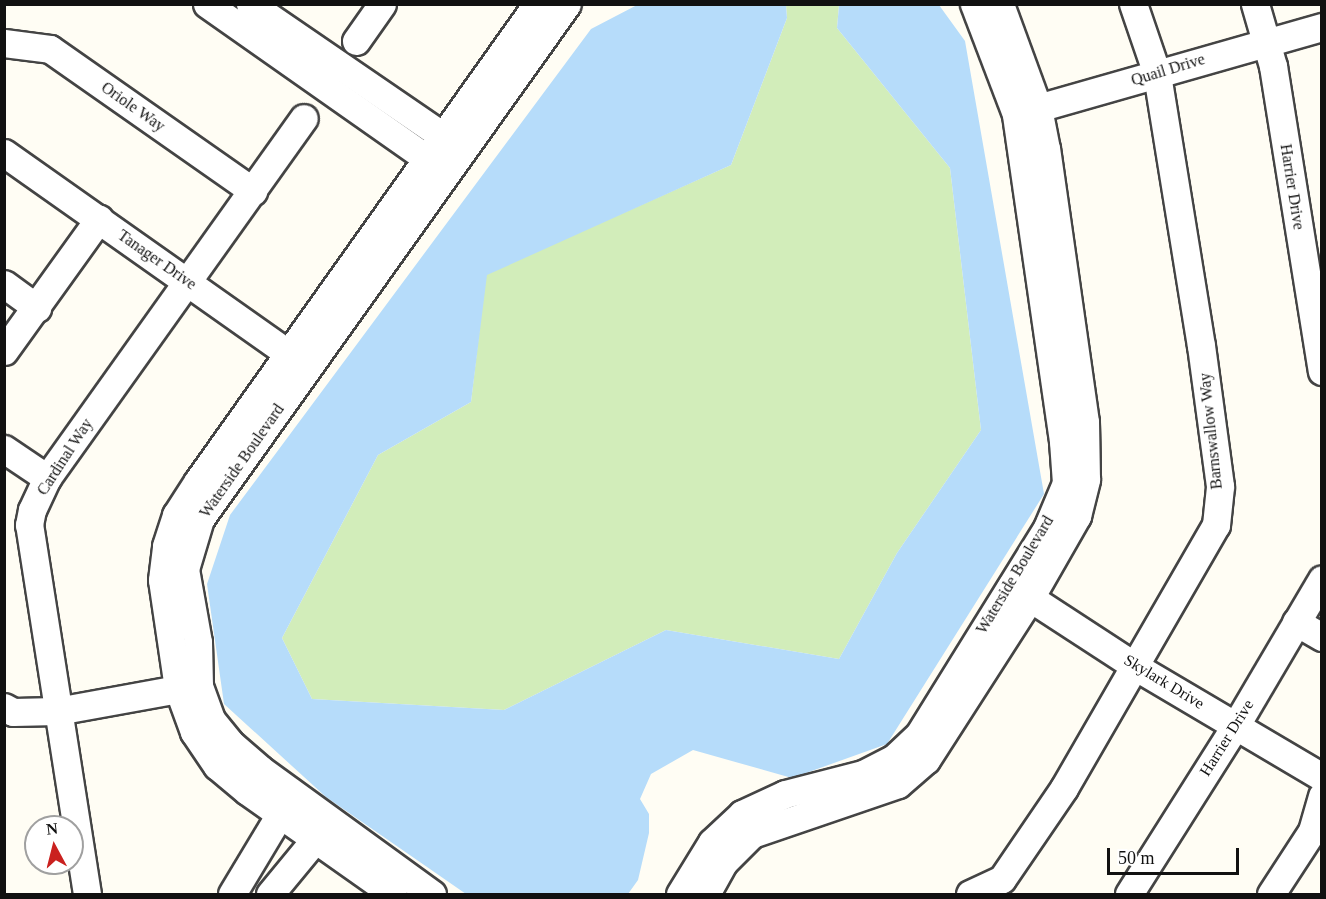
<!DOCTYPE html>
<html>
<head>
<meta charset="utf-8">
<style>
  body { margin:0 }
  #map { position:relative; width:1326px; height:899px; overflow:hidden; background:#fffdf4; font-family:Georgia,serif }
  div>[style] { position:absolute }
  .green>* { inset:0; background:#d2edba }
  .water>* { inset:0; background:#b6dcfa }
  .roads { filter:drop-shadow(2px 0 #444) drop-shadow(-2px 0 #444) drop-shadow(0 2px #444) drop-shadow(0 -2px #444) }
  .minor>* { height:27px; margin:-13.5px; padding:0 13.5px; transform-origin:13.5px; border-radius:13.5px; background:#fff }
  span { translate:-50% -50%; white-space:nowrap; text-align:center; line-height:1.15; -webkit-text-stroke:6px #fff; paint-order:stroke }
  .street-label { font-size:16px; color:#111 }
  .frame { position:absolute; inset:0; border:6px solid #111; pointer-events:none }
  .north { position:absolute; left:24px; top:815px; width:60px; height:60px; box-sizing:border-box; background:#fff; border:2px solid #a0a0a0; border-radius:50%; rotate:353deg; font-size:16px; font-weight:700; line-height:24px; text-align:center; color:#111 }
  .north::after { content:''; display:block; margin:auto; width:21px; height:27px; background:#ca211f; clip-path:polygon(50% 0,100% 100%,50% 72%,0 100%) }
  .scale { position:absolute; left:1107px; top:848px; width:132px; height:27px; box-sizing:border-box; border:3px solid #111; border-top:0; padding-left:8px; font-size:18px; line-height:21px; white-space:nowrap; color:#111; -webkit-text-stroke:4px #fff; paint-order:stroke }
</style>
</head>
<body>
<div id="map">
  <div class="green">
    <i style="clip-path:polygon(786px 5px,839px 5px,837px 28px,950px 168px,981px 430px,897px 553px,839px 659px,666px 630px,504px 710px,312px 699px,282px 638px,378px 455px,471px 402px,486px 274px,731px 165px,787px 18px)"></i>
  </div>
  <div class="water">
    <i style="clip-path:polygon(639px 4px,786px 5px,787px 18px,731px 165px,487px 275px,471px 402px,378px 455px,282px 638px,312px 699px,504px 710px,666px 630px,839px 659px,897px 553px,981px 430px,950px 168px,837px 28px,839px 5px,939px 5px,965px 41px,1044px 494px,887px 744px,792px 778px,693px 750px,651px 774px,640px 799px,649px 814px,649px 833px,638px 880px,628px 894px,466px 894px,326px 797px,224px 704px,207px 584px,230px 515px,591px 29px)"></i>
  </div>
  <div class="roads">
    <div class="minor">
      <i style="left:207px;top:4px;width:284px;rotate:35.1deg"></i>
      <i style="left:250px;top:4px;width:250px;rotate:34.4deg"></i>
      <i style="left:1255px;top:4px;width:65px;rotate:73.8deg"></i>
      <i style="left:1273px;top:66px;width:309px;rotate:80.9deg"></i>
      <i style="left:356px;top:41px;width:45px;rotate:-54.9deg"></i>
      <i style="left:4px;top:43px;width:46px;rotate:7.4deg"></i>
      <i style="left:50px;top:49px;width:248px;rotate:35deg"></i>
      <i style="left:1020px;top:113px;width:314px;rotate:-15.9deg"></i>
      <i style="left:4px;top:153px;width:366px;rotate:35.2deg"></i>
      <i style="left:4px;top:284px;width:41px;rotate:36deg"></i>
      <i style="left:4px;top:351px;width:163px;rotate:-54.3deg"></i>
      <i style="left:4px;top:449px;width:52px;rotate:34deg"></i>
      <i style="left:1015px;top:588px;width:145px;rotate:33.1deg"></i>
      <i style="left:1136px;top:667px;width:216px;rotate:30.6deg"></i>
      <i style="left:1296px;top:622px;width:30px;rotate:30deg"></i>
      <i style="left:4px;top:707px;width:10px;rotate:29deg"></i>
      <i style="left:13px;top:712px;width:44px;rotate:-1.3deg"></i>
      <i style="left:57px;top:711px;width:139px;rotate:-10.3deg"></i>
      <i style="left:87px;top:894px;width:374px;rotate:-98.9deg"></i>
      <i style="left:29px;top:525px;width:15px;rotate:-79deg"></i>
      <i style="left:32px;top:510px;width:35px;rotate:-65deg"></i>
      <i style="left:47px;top:478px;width:442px;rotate:-54.5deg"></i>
      <i style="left:232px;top:894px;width:111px;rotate:-59deg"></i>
      <i style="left:270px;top:894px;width:88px;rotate:-50.5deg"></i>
      <i style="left:393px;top:894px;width:179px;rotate:-144.8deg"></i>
      <i style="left:247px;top:791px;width:39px;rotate:-140deg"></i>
      <i style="left:217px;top:766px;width:41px;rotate:-124.1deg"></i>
      <i style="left:194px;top:732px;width:47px;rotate:-110deg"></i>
      <i style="left:178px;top:688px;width:109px;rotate:-98.4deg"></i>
      <i style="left:162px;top:580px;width:34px;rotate:-83deg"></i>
      <i style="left:166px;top:546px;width:33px;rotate:-72deg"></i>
      <i style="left:176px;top:515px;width:40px;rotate:-57.1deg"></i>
      <i style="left:198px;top:481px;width:585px;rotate:-54.6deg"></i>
      <i style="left:432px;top:894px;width:213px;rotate:-144deg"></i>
      <i style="left:260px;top:769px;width:38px;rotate:-139deg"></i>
      <i style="left:231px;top:744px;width:32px;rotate:-129deg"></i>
      <i style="left:211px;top:719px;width:35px;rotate:-110deg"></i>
      <i style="left:199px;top:686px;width:44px;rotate:-91.3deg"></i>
      <i style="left:198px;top:642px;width:74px;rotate:-100.1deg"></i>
      <i style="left:185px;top:569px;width:52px;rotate:-73.3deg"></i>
      <i style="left:200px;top:519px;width:632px;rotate:-54.53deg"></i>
      <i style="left:680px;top:894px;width:61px;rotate:-58.4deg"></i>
      <i style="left:712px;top:842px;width:41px;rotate:-43deg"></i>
      <i style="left:742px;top:814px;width:47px;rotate:-24.9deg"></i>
      <i style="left:785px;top:794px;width:81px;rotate:-14.4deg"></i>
      <i style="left:863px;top:774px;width:35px;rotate:-27deg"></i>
      <i style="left:894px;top:758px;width:33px;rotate:-43deg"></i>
      <i style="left:918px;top:736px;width:245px;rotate:-58.2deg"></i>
      <i style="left:1047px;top:528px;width:49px;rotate:-67.1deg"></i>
      <i style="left:1066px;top:483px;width:42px;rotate:-94.1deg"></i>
      <i style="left:1063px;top:441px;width:330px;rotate:-98.2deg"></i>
      <i style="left:1016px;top:114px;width:118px;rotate:-110.9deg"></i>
      <i style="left:706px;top:894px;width:35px;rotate:-61deg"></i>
      <i style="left:723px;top:863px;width:41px;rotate:-45deg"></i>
      <i style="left:752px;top:834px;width:154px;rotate:-18.9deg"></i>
      <i style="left:898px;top:784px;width:37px;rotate:-41deg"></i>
      <i style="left:926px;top:760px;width:193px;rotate:-57.3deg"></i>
      <i style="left:1030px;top:598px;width:95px;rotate:-60.2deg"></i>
      <i style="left:1077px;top:516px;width:38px;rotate:-76deg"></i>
      <i style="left:1086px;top:479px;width:57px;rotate:-91deg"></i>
      <i style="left:1085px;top:422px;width:276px;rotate:-98.1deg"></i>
      <i style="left:1046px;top:149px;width:42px;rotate:-101deg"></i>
      <i style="left:1038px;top:108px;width:111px;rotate:-110.1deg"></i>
      <i style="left:970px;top:894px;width:35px;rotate:-25deg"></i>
      <i style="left:1002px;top:879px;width:110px;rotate:-55.7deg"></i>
      <i style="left:1064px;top:788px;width:304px;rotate:-60deg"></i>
      <i style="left:1216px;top:525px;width:39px;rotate:-84deg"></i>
      <i style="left:1220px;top:486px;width:141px;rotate:-97.7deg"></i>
      <i style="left:1201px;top:346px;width:276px;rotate:-99.2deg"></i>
      <i style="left:1157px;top:74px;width:74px;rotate:-108.9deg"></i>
      <i style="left:1129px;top:894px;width:200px;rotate:-57.7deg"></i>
      <i style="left:1236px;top:725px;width:169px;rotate:-59.5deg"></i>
      <i style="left:1271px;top:894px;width:75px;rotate:-56.9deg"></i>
      <i style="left:1312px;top:831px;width:37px;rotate:-74deg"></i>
    </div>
  </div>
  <div class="street-label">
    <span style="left:1168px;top:70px;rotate:-17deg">Quail Drive</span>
    <span style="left:133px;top:107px;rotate:35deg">Oriole Way</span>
    <span style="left:1292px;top:187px;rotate:81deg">Harrier Drive</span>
    <span style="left:157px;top:260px;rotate:35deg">Tanager Drive</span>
    <span style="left:1211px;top:431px;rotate:-96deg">Barnswallow Way</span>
    <span style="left:65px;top:457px;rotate:-57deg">Cardinal Way</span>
    <span style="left:242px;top:461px;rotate:-55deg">Waterside Boulevard</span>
    <span style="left:1015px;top:575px;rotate:-59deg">Waterside Boulevard</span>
    <span style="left:1164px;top:682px;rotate:31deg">Skylark Drive</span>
    <span style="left:1227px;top:738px;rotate:-58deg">Harrier Drive</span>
  </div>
  <div class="frame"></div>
  <div class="north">N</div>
  <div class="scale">50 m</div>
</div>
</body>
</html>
